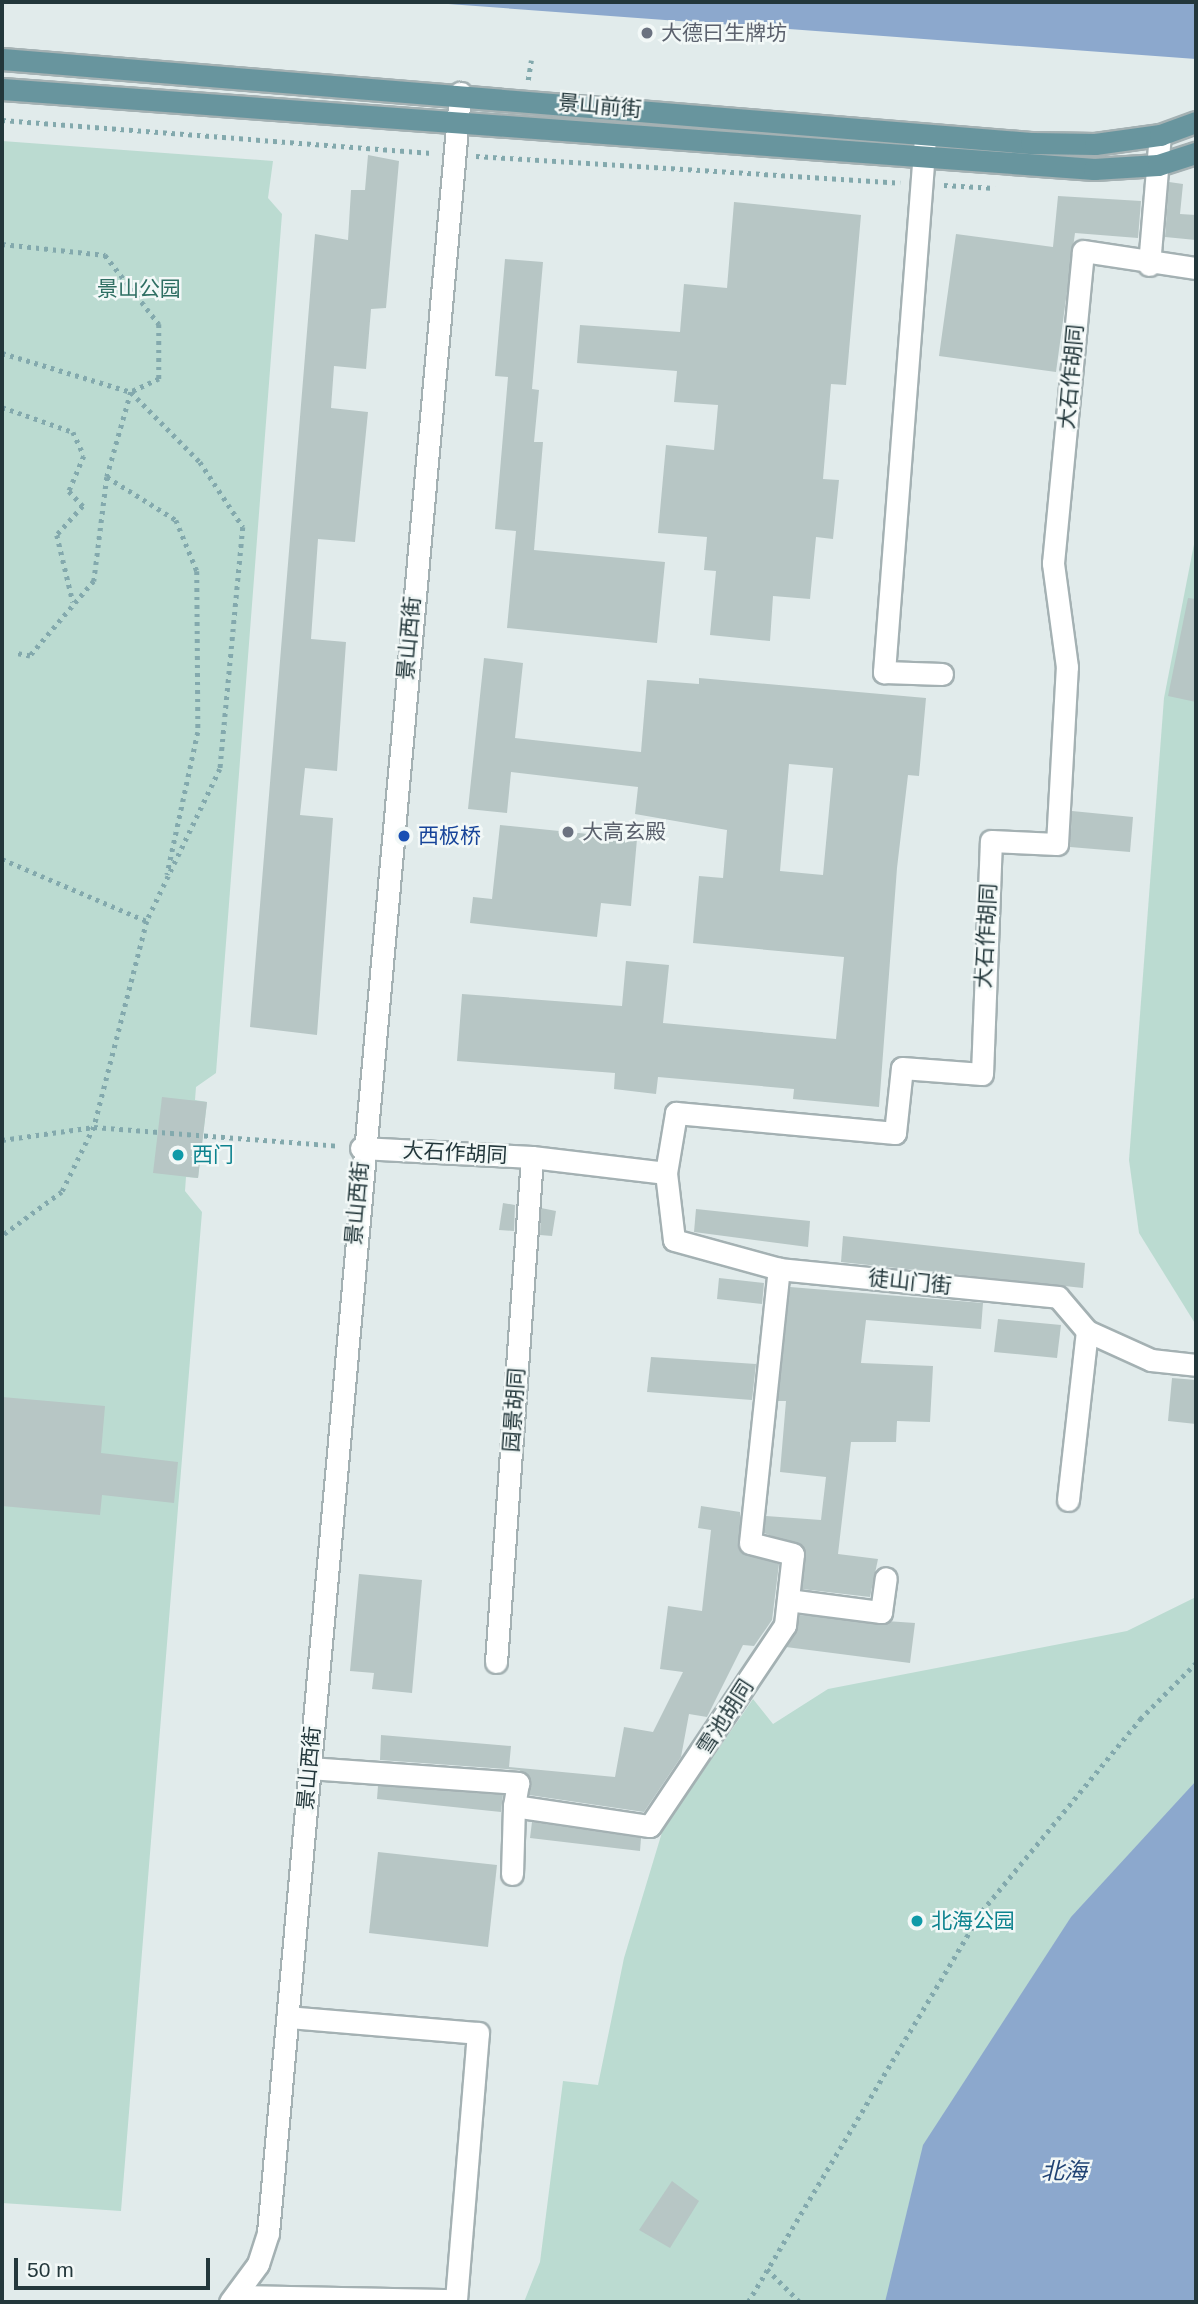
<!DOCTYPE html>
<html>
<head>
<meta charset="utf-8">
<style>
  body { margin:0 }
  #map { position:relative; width:1198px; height:2304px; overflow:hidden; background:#e1ebeb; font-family:Arial,"Noto Sans SC",sans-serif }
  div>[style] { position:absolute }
  .green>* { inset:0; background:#bbdbd1 }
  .water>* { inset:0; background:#8ca8cd }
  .building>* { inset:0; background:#b7c6c5 }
  .path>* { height:4.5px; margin-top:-2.25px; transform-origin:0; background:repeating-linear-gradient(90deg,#83a9ad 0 3.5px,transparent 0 8.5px) }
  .roads { filter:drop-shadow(2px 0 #a4b1b3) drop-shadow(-2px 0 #a4b1b3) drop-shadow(0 2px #a4b1b3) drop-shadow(0 -2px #a4b1b3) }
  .minor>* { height:21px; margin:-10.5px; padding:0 10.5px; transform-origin:10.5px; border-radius:10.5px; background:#fff }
  .major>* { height:21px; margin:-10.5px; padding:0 10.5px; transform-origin:10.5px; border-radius:10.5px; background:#68959e }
  .dots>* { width:19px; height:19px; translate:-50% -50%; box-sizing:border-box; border:4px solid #f2f8f7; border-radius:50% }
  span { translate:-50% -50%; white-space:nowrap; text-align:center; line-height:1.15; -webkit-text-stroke:5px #f2f8f7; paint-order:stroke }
  .worship-label { font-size:21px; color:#5b616d }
  .left { translate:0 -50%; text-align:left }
  .street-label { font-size:21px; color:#23373b }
  .park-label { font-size:21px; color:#2f6f63 }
  .transit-label { font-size:21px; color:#164399 }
  .culture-label { font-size:21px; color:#0d838f }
  .water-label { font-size:23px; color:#204373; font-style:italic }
  .frame { position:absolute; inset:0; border:4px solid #23373b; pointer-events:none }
  .scale { position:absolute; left:14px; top:2258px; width:196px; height:32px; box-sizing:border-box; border:4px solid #23373b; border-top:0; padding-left:9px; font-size:21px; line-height:24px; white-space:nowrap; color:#23373b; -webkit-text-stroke:5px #f2f8f7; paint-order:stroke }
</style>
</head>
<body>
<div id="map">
  <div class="green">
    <i style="clip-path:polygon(2px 141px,273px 161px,268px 198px,282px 214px,216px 1073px,196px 1087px,195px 1100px,207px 1102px,198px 1178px,186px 1177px,185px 1191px,202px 1212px,121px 2211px,2px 2203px)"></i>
    <i style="clip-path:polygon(1196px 534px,1196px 1325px,1139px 1233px,1129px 1160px,1164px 698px)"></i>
    <i style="clip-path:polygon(1196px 1597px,1196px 2302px,524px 2302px,540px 2262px,563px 2081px,598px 2085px,624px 1958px,663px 1829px,753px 1699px,773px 1724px,828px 1689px,1127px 1631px)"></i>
  </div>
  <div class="water">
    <i style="clip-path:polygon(421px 2px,1196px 2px,1196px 59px)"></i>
    <i style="clip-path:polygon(1196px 1781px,1196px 2302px,885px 2302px,923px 2145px,1071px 1917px)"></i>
  </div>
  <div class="building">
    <i style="clip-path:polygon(368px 155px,399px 161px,386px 308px,371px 309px,366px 369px,334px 366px,331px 408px,368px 412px,355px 542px,318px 539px,311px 639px,346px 642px,337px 771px,305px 768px,300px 815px,333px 818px,317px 1035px,250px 1027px,315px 234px,348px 240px,351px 190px,365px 190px)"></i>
    <i style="clip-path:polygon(1169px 182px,1183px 184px,1180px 214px,1196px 215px,1196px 240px,1165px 237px)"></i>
    <i style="clip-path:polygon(1058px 196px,1141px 201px,1138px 238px,1075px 233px,1056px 372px,939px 356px,956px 234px,1053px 247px)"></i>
    <i style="clip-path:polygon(734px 202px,861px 215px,846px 385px,831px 384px,823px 479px,839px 480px,833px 539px,816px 537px,810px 599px,773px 596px,770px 641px,710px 635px,716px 571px,704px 570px,707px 537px,658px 533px,666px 445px,714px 450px,718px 405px,674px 402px,677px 371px,577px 363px,580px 325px,680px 332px,684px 284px,727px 288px)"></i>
    <i style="clip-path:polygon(505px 259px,543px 262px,532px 389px,539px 390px,534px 442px,543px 442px,534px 550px,665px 562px,657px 643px,507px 628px,516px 531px,495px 529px,508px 377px,495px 376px)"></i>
    <i style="clip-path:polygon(1188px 598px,1196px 599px,1196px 702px,1168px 696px)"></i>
    <i style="clip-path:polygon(evenodd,484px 658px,523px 663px,515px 738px,641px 752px,647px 680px,699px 684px,699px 678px,926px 698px,919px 776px,908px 775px,897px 868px,879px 1107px,793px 1099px,794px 1089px,658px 1077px,656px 1094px,614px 1089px,615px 1073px,457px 1061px,462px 994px,622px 1006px,626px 961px,669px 965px,663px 1023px,836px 1039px,844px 957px,693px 943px,699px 876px,723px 878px,727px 830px,635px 814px,638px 787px,511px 772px,507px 813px,468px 809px,484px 658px,789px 764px,833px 768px,823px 875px,780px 871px,789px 764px)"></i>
    <i style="clip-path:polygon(1072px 811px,1133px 817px,1130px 852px,1070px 847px)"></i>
    <i style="clip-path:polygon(500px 825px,637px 839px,631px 906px,601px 903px,597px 937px,470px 923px,473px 897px,492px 899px)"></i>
    <i style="clip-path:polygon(162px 1097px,207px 1102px,198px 1178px,153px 1173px)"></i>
    <i style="clip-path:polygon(503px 1203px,515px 1205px,514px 1231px,499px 1230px)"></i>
    <i style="clip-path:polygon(541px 1208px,556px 1211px,552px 1236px,540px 1235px)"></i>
    <i style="clip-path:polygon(696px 1209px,810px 1221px,808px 1247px,694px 1232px)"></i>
    <i style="clip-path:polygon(843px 1236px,1085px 1263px,1083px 1288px,841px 1262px)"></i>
    <i style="clip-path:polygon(719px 1278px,764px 1283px,762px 1304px,717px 1299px)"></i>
    <i style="clip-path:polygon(790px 1287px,983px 1303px,981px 1329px,866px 1320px,861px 1363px,933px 1366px,930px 1422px,897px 1421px,896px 1442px,851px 1442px,838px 1554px,878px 1559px,870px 1597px,802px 1589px,805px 1549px,764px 1533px,766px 1516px,821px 1520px,826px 1477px,780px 1472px,786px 1401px,778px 1401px)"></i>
    <i style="clip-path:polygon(998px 1319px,1061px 1325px,1057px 1358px,994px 1352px)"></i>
    <i style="clip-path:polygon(651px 1357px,756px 1364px,752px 1400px,647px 1392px)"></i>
    <i style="clip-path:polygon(1172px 1378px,1196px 1380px,1196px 1424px,1168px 1421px)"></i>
    <i style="clip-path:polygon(2px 1397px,105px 1406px,101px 1453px,178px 1462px,174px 1503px,102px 1495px,100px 1515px,2px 1506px)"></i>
    <i style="clip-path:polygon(701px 1506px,740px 1512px,741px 1552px,779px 1564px,772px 1620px,754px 1646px,743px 1645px,707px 1717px,689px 1714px,681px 1757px,644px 1812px,529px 1795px,530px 1777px,519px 1770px,380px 1760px,381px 1735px,511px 1746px,509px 1767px,615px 1777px,624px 1727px,653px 1732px,683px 1672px,660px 1669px,668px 1606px,702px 1611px,711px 1530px,698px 1528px)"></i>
    <i style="clip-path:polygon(359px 1574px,422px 1580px,412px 1693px,372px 1689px,374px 1673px,350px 1671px)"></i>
    <i style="clip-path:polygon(799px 1615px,915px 1623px,910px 1663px,786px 1647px)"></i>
    <i style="clip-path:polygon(378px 1786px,503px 1795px,501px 1812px,377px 1799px)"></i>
    <i style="clip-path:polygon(532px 1822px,641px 1838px,640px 1851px,530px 1838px)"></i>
    <i style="clip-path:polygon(378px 1852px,497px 1865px,488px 1947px,369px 1933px)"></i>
    <i style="clip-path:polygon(672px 2181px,699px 2201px,670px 2248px,639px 2230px)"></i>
  </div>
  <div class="path">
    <i style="left:528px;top:80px;width:20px;rotate:-81deg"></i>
    <i style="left:2px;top:120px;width:431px;rotate:4.4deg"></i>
    <i style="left:476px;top:156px;width:425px;rotate:3.6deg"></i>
    <i style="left:944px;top:185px;width:51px;rotate:3.4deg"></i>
    <i style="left:2px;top:244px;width:104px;rotate:6.1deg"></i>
    <i style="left:105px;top:255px;width:88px;rotate:52deg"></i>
    <i style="left:159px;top:324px;width:55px;rotate:90deg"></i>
    <i style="left:159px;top:379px;width:31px;rotate:155deg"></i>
    <i style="left:131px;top:392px;width:88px;rotate:105.8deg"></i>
    <i style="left:107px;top:477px;width:105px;rotate:97.1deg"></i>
    <i style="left:94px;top:581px;width:99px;rotate:130.5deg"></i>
    <i style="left:30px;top:656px;width:16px;rotate:-169deg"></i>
    <i style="left:2px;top:353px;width:135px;rotate:16.8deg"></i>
    <i style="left:131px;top:392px;width:98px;rotate:45.4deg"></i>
    <i style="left:200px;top:462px;width:78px;rotate:56.5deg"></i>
    <i style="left:243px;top:527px;width:243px;rotate:95.4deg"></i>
    <i style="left:220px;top:769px;width:169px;rotate:115.7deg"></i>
    <i style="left:2px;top:407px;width:75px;rotate:19.4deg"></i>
    <i style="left:73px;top:432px;width:26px;rotate:65deg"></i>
    <i style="left:84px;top:456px;width:38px;rotate:113deg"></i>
    <i style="left:69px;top:491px;width:21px;rotate:47deg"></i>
    <i style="left:83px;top:506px;width:39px;rotate:132deg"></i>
    <i style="left:57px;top:535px;width:69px;rotate:76.6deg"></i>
    <i style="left:107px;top:477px;width:81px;rotate:31.9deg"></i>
    <i style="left:176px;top:520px;width:55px;rotate:67.6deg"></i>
    <i style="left:197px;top:571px;width:161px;rotate:89.6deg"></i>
    <i style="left:198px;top:732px;width:146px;rotate:102.2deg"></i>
    <i style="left:2px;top:859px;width:158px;rotate:23.2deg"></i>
    <i style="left:147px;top:921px;width:213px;rotate:104.4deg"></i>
    <i style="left:94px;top:1127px;width:72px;rotate:116.2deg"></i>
    <i style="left:62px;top:1192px;width:74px;rotate:143.7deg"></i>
    <i style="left:2px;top:1140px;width:93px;rotate:-8deg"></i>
    <i style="left:94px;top:1127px;width:246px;rotate:4.4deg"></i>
    <i style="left:767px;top:2269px;width:47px;rotate:45deg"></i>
    <i style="left:748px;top:2302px;width:456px;rotate:-59.1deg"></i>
    <i style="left:982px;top:1911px;width:249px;rotate:-50.5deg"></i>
    <i style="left:1140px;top:1719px;width:79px;rotate:-45deg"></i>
  </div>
  <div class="roads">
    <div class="minor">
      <i style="left:925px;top:138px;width:536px;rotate:94.39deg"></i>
      <i style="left:884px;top:672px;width:58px;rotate:2deg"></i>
      <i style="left:1149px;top:265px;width:130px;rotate:-85.2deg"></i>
      <i style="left:361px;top:1148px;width:171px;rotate:3deg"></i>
      <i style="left:532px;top:1157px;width:135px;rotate:6.8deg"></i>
      <i style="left:666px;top:1173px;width:61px;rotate:-80.5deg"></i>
      <i style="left:676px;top:1113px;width:220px;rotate:5.2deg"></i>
      <i style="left:895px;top:1133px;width:65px;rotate:-83.9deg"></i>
      <i style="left:902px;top:1068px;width:80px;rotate:4.3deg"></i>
      <i style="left:982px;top:1074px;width:233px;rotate:-87.8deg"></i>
      <i style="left:991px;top:841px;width:66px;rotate:2.6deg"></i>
      <i style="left:1057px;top:844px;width:177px;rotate:-86.8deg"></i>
      <i style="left:1067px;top:667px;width:105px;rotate:-97.7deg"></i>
      <i style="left:1053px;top:563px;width:313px;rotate:-84.5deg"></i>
      <i style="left:1083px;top:251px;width:114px;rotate:8.6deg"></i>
      <i style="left:666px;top:1173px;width:67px;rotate:83.2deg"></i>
      <i style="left:674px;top:1240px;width:109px;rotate:15.4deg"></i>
      <i style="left:779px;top:1269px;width:280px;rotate:5.7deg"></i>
      <i style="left:1058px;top:1297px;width:45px;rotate:49.5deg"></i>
      <i style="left:1087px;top:1331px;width:70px;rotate:24.4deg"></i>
      <i style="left:1151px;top:1360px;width:45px;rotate:6.3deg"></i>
      <i style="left:1068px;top:1500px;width:170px;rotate:-83.6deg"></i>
      <i style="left:788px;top:1600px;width:94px;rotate:7.4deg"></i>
      <i style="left:881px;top:1612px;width:34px;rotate:-82deg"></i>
      <i style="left:496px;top:1662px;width:506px;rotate:-85.92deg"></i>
      <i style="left:309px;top:1768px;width:210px;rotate:4.1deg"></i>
      <i style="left:518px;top:1783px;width:23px;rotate:100deg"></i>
      <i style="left:514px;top:1806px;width:137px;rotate:8.4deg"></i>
      <i style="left:650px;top:1826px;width:242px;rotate:-56.1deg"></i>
      <i style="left:785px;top:1625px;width:71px;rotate:-83.6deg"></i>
      <i style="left:793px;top:1554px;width:44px;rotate:-165.7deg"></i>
      <i style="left:750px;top:1543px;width:276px;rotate:-84deg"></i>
      <i style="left:512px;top:1874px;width:68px;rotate:-88.3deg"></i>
      <i style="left:238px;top:2296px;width:218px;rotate:1.1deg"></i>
      <i style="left:456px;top:2300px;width:268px;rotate:-85.3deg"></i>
      <i style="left:478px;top:2033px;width:191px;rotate:-175.2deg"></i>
      <i style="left:230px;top:2302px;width:47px;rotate:-53.6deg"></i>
      <i style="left:258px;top:2264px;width:33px;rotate:-72deg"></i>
      <i style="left:268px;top:2233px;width:2149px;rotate:-84.87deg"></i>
    </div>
    <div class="major">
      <i style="left:2px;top:59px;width:1032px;rotate:4.67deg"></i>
      <i style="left:1031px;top:143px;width:64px;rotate:0.9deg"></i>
      <i style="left:1095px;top:144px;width:66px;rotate:-7.9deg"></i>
      <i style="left:1160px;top:135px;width:38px;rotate:-20deg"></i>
      <i style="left:2px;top:89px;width:1095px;rotate:4.19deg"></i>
      <i style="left:1094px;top:169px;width:64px;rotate:-3.6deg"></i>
      <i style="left:1158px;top:165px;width:40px;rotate:-18deg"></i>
    </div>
  </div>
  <div class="dots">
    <i style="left:647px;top:33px;background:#6b7280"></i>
    <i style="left:568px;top:832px;background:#6b7280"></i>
    <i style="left:404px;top:836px;background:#1a4fb4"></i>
    <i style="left:178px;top:1155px;background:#0f9aa8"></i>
    <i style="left:917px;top:1921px;background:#0f9aa8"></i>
  </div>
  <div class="worship-label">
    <span class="left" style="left:661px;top:33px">大德曰生牌坊</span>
    <span class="left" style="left:582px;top:832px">大高玄殿</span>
  </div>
  <div class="street-label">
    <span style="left:600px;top:106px;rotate:5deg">景山前街</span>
    <span style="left:1071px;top:377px;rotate:-85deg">大石作胡同</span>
    <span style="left:409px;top:638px;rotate:-85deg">景山西街</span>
    <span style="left:986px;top:936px;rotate:-87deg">大石作胡同</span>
    <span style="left:455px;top:1153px;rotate:3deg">大石作胡同</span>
    <span style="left:357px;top:1203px;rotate:-85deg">景山西街</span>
    <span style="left:910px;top:1282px;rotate:6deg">徒山门街</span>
    <span style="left:514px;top:1410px;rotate:-86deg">园景胡同</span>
    <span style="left:725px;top:1717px;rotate:-57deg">雪池胡同</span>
    <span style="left:309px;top:1768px;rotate:-85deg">景山西街</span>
  </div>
  <div class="park-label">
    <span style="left:139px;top:289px">景山公园</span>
  </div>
  <div class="transit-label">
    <span class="left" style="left:418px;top:836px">西板桥</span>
  </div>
  <div class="culture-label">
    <span class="left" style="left:192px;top:1155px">西门</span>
    <span class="left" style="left:931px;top:1921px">北海公园</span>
  </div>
  <div class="water-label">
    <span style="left:1064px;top:2171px">北海</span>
  </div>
  <div class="frame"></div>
  <div class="scale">50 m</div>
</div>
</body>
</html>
